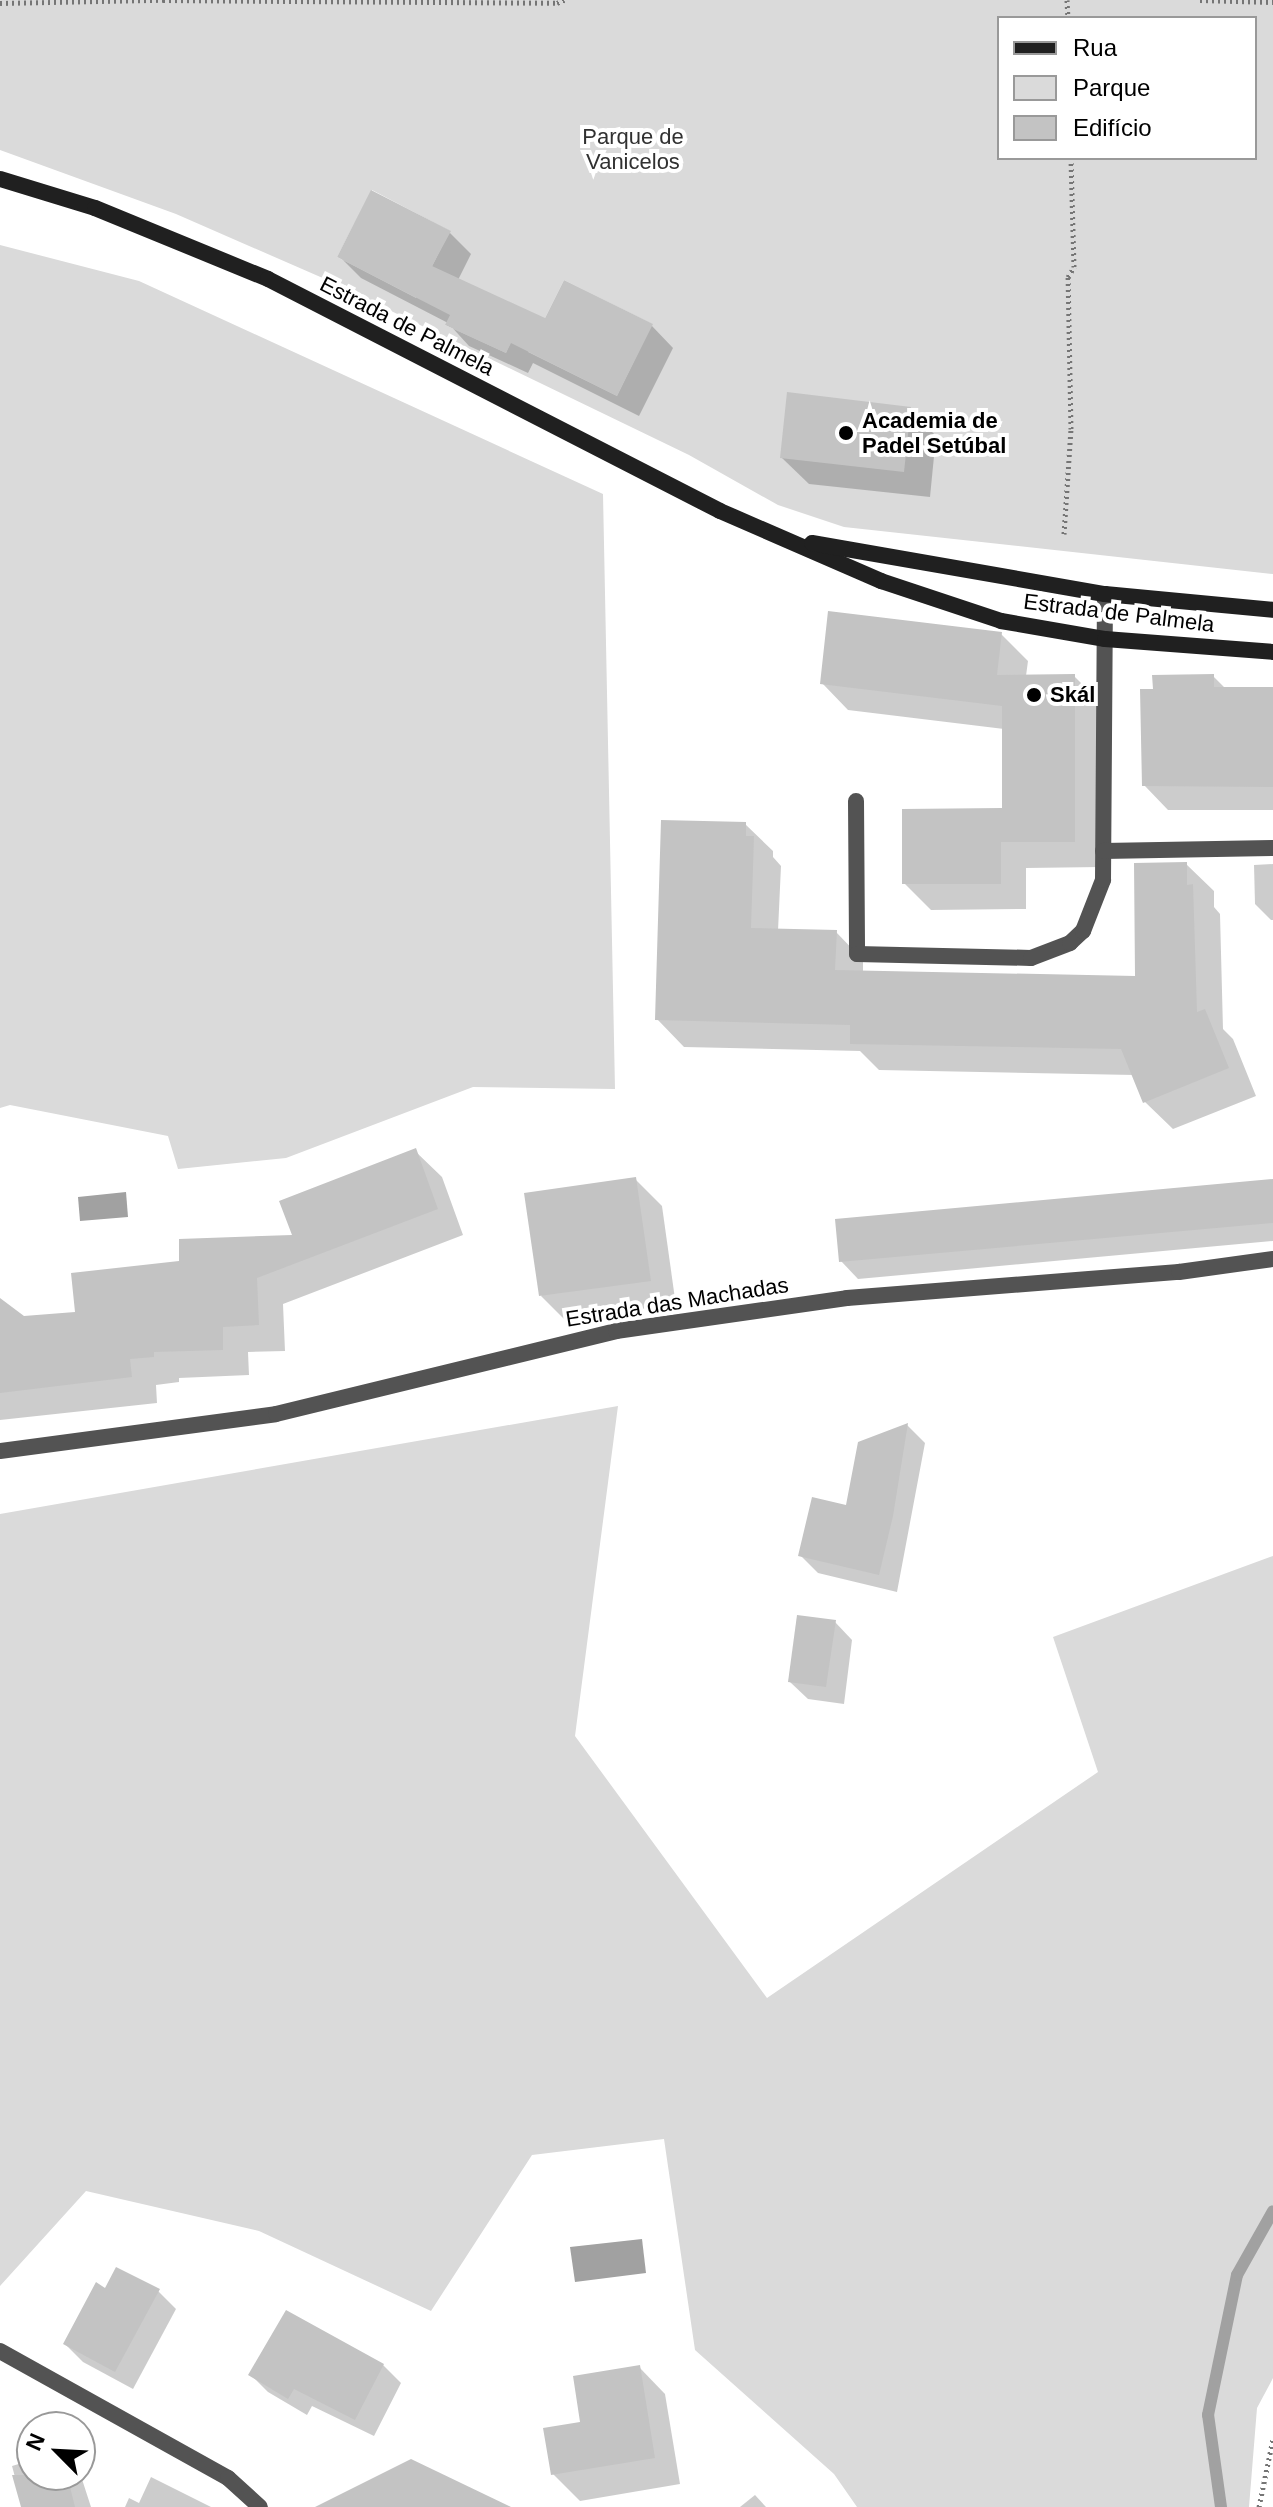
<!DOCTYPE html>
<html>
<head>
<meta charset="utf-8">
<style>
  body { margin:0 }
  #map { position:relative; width:1273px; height:2507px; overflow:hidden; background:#fff; font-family:Arial,sans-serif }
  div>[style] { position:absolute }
  .green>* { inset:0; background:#dadada }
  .water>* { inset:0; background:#a1a1a1 }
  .shadow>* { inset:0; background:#0003 }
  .stream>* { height:12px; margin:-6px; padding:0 6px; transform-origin:6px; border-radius:6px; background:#a1a1a1 }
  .building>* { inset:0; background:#c3c3c3 }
  .path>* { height:5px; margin-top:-2.5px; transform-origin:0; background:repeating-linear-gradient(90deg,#757575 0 2px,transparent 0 6px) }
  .street>* { height:16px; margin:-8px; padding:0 8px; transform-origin:8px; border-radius:8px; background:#535353 }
  .secondary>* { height:16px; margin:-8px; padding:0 8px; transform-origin:8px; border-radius:8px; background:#202020 }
  .dots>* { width:22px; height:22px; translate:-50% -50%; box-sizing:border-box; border:4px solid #fff; border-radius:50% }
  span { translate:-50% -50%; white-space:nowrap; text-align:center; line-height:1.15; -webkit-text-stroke:8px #fff; paint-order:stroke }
  .park-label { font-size:22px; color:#313131 }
  .street-label { font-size:22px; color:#000 }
  .poi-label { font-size:22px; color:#000; font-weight:700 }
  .left { translate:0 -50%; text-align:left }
  .legend { position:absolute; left:997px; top:16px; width:260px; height:144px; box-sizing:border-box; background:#fff; border:2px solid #999; margin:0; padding:10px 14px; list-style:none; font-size:24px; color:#000 }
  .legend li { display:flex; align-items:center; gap:16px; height:40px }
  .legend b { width:40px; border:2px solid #999 }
  .north { position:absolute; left:16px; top:2411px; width:80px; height:80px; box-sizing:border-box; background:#fff; border:2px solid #999; border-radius:50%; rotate:294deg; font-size:22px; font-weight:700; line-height:32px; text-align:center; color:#000 }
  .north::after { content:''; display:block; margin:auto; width:28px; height:36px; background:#000; clip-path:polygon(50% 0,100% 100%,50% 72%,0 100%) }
</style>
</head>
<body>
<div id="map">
  <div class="green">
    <i style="clip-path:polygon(evenodd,0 0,1273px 0,1273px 574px,844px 527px,778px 505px,689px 455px,325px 279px,176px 214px,0 150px,0 0,999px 18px,1255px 18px,1255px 158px,999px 158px,999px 18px,0 0,372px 190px,450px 231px,416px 298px,337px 257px,372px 190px,0 0,564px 280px,652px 324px,617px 396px,528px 352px,564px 280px,0 0,525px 309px,506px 353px,445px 325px,525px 309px)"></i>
    <i style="clip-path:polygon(0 245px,139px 281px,603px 494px,615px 1089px,473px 1087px,286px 1158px,178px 1169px,168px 1136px,10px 1105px,0 1108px)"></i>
    <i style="clip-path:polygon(618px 1406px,575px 1736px,767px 1998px,1098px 1772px,1053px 1637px,1273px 1556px,1273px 2378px,1257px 2408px,1249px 2507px,857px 2507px,834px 2474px,695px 2350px,664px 2139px,532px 2155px,431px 2311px,259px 2231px,86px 2191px,0 2286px,0 1514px)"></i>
  </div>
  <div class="water">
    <i style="clip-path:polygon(126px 1192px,128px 1217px,80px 1221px,78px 1197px)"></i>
    <i style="clip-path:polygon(642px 2239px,646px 2273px,575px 2282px,570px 2247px)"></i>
  </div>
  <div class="shadow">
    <i style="clip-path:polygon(450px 233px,471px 254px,458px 280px,545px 321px,652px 326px,673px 348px,639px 416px,533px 363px,528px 373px,469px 346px,448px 323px,361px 278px,339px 256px)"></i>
    <i style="clip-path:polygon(910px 409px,936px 436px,930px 497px,809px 484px,782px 458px)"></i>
    <i style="clip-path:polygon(1001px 634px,1028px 661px,1026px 676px,1074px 676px,1100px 702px,1101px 867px,1026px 868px,1026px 909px,931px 910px,904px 883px,1004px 810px,1004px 729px,848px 710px,822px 683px)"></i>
    <i style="clip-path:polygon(1213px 676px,1226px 689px,1273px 689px,1273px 810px,1168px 810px,1144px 785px,1155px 691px)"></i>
    <i style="clip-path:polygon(745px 824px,773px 851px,773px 857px,781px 866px,778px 931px,836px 932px,863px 960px,863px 972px,1137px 978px,1186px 864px,1214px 891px,1214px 907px,1220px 914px,1223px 1029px,1233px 1039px,1256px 1096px,1173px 1129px,1145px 1102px,1134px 1075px,879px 1070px,860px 1051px,684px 1047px,657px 1019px)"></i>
    <i style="clip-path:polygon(1273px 864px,1273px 920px,1271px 920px,1255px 904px,1254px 865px)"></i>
    <i style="clip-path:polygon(415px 1151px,442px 1177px,463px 1235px,283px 1304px,285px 1351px,248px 1352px,249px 1375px,179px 1378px,179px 1382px,156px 1385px,157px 1403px,0 1420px,0 1300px,23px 1318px,77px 1314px,181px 1263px,294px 1237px)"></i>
    <i style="clip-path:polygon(636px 1180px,662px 1206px,676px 1306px,567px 1322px,541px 1296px)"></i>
    <i style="clip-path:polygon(1273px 1181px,1273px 1241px,858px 1279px,841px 1261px)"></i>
    <i style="clip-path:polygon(907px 1425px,925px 1443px,897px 1592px,818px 1573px,800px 1555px,847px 1508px)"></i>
    <i style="clip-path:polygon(835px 1622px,852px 1640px,844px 1704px,808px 1699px,790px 1682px)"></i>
    <i style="clip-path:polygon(106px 2290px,158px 2291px,176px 2309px,133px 2389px,83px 2362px,65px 2344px)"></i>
    <i style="clip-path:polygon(383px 2365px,401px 2383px,374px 2436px,312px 2406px,307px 2415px,268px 2392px,251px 2375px)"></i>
    <i style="clip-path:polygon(639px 2367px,665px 2394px,680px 2484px,580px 2501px,553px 2474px,583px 2423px)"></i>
    <i style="clip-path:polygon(32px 2460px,32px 2475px,80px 2473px,91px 2507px,23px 2507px,12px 2466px)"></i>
    <i style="clip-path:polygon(151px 2477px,211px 2507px,125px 2507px,129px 2498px,139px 2503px)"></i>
    <i style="clip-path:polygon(755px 2495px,766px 2507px,740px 2507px)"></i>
  </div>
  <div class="stream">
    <i style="left:1221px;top:2507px;width:93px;rotate:-98deg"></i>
    <i style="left:1208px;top:2415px;width:143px;rotate:-78.3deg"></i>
    <i style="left:1237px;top:2275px;width:73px;rotate:-60.6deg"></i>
  </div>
  <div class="building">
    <i style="clip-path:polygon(371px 190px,451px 231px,432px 266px,545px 318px,564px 280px,653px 324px,617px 396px,511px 343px,506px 353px,445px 325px,450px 315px,337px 257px)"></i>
    <i style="clip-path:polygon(787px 392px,911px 407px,904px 472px,780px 458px)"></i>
    <i style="clip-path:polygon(828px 611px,1002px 632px,997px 675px,1075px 674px,1075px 842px,1001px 842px,1001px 884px,902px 884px,902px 809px,1002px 808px,1002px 706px,820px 684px)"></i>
    <i style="clip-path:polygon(1214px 674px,1214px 687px,1273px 687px,1273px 787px,1142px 786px,1140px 689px,1153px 689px,1152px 675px)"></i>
    <i style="clip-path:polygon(661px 820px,746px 822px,746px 836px,754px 836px,751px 928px,837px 930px,835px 970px,1135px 976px,1134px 863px,1187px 862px,1187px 885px,1193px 884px,1197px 1012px,1205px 1009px,1229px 1068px,1143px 1103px,1121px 1049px,850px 1044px,850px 1025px,655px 1020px)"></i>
    <i style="clip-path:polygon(416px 1148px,438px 1209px,257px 1278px,259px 1325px,223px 1327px,223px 1350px,154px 1352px,154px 1357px,130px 1359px,132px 1377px,0 1393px,0 1298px,24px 1316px,75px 1312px,71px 1273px,179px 1261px,179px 1239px,292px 1235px,279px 1201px)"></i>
    <i style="clip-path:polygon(636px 1177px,651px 1281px,539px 1296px,524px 1193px)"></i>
    <i style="clip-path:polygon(1273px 1179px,1273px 1223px,839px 1262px,835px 1219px)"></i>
    <i style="clip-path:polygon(908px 1423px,893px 1516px,879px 1575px,798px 1556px,812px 1497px,846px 1505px,858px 1442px)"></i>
    <i style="clip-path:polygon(797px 1615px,836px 1620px,826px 1687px,788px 1682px)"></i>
    <i style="clip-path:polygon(116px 2267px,160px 2289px,115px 2372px,63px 2344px,96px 2282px,105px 2288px)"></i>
    <i style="clip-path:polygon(286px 2310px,384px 2364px,355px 2420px,294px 2389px,288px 2399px,248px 2375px)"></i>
    <i style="clip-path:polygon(640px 2365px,655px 2458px,551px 2475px,543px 2428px,580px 2422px,573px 2376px)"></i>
    <i style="clip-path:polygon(411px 2459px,511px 2507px,315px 2507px)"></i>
    <i style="clip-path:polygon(12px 2475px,67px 2475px,75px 2507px,21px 2507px)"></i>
  </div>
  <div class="path">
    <i style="left:163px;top:0;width:394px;rotate:0.4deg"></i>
    <i style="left:557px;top:3px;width:8px;rotate:-23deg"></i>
    <i style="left:1067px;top:0;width:18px;rotate:87deg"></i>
    <i style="left:1200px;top:0;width:73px;rotate:1.6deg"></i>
    <i style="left:0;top:3px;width:163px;rotate:-1.1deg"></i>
    <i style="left:1064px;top:534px;width:105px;rotate:-86.2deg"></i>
    <i style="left:1071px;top:429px;width:152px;rotate:-91.1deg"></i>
    <i style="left:1068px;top:277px;width:12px;rotate:-59deg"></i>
    <i style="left:1074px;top:267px;width:109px;rotate:-91.6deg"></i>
    <i style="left:1259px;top:2507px;width:69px;rotate:-78.4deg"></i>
  </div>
  <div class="street">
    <i style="left:856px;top:801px;width:153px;rotate:89.6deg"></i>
    <i style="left:857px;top:954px;width:174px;rotate:1.3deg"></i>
    <i style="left:1031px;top:958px;width:42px;rotate:-21deg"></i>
    <i style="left:1070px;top:943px;width:18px;rotate:-43deg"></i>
    <i style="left:1083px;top:931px;width:55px;rotate:-68.6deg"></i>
    <i style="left:1103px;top:880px;width:286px;rotate:-89.6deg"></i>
    <i style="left:1103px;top:851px;width:170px;rotate:-1deg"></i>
    <i style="left:0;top:1451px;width:278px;rotate:-7.6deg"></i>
    <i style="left:276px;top:1414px;width:350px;rotate:-13.7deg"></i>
    <i style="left:616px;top:1331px;width:233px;rotate:-8.1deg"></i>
    <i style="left:847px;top:1298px;width:333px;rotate:-4.5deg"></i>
    <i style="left:1179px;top:1272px;width:95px;rotate:-7.9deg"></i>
    <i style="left:0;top:2351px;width:261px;rotate:29.1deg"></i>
    <i style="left:228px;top:2478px;width:43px;rotate:42.2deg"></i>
  </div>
  <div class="secondary">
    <i style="left:0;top:179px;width:99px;rotate:17deg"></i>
    <i style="left:95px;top:208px;width:187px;rotate:22.3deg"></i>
    <i style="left:268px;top:279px;width:508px;rotate:27.17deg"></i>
    <i style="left:720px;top:511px;width:176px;rotate:23.5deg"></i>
    <i style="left:881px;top:581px;width:126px;rotate:18.4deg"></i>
    <i style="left:1001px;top:621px;width:106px;rotate:9.8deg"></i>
    <i style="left:1105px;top:639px;width:169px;rotate:4.4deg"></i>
    <i style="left:812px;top:543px;width:297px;rotate:9.9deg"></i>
    <i style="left:1105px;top:594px;width:169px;rotate:5.4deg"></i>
  </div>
  <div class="dots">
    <i style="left:846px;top:433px;background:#000"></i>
    <i style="left:1034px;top:695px;background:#000"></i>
  </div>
  <div class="park-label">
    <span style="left:633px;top:149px">Parque de<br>Vanicelos</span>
  </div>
  <div class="street-label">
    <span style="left:407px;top:326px;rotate:27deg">Estrada de Palmela</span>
    <span style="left:1119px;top:613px;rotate:7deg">Estrada de Palmela</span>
    <span style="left:677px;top:1302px;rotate:-9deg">Estrada das Machadas</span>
  </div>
  <div class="poi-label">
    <span class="left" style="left:862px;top:433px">Academia de<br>Padel Setúbal</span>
    <span class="left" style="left:1050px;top:695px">Skál</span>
  </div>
  <ul class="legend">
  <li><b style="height:10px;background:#202020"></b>Rua</li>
  <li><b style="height:22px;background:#dadada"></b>Parque</li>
  <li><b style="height:22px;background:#c3c3c3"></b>Edifício</li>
  </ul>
  <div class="north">N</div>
</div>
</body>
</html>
